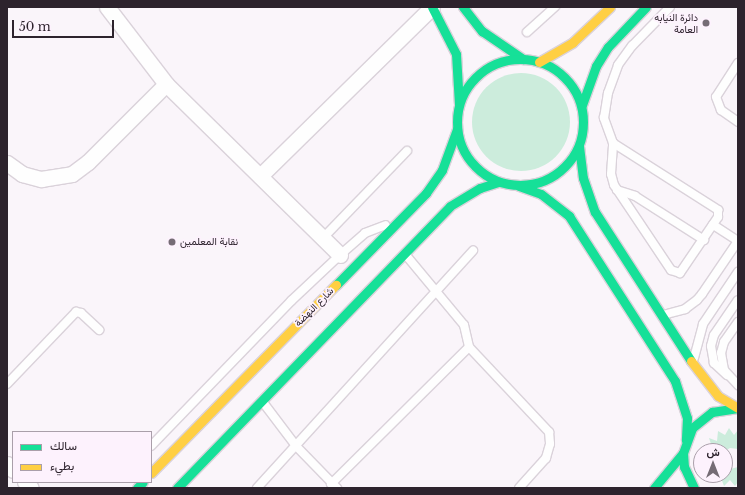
<!DOCTYPE html>
<html>
<head>
<meta charset="utf-8">
<style>
  body { margin:0 }
  #map { position:relative; width:745px; height:495px; overflow:hidden; background:#faf5fa; font-family:"Libre Baskerville",Vazirmatn,serif }
  div>[style] { position:absolute }
  .green>* { inset:0; background:#ccecdc }
  .round { border-radius:50% }
  .roads { filter:drop-shadow(1px 0 #dad2da) drop-shadow(-1px 0 #dad2da) drop-shadow(0 1px #dad2da) drop-shadow(0 -1px #dad2da) }
  .lane>* { height:8px; margin:-4px; padding:0 4px; transform-origin:4px; border-radius:4px; background:#fefefe }
  .street>* { height:15px; margin:-7.5px; padding:0 7.5px; transform-origin:7.5px; border-radius:7.5px; background:#fefefe }
  .fast>* { height:9px; margin:-4.5px; padding:0 4.5px; transform-origin:4.5px; border-radius:4.5px; background:#16e098 }
  .fast>.ring { margin:-4.5px; padding:0; box-sizing:content-box; background:none; border:9px solid #16e098; border-radius:50% }
  .slow>* { height:9px; margin:-4.5px; padding:0 4.5px; transform-origin:4.5px; border-radius:4.5px; background:#ffcf43 }
  .dots>* { width:11px; height:11px; translate:-50% -50%; box-sizing:border-box; border:2px solid #fdf2fd; border-radius:50% }
  span { translate:-50% -50%; white-space:nowrap; text-align:center; line-height:1.15; -webkit-text-stroke:3.5px #fdf2fd; paint-order:stroke }
  .poi-label { font-size:10px; color:#2d232d }
  .right { translate:-100% -50%; text-align:right }
  .left { translate:0 -50%; text-align:left }
  .street-label { font-size:10px; color:#2d232d }
  .frame { position:absolute; inset:0; border:8px solid #2d232d; pointer-events:none }
  .legend { position:absolute; left:12px; top:431px; width:140px; height:52px; box-sizing:border-box; background:#fdf2fd; border:1px solid #aa9faa; margin:0; padding:5px 7px; list-style:none; font-size:12px; color:#2d232d }
  .legend li { display:flex; align-items:center; gap:8px; height:20px }
  .legend b { width:20px; border:1px solid #aa9faa }
  .north { position:absolute; left:693px; top:443px; width:40px; height:40px; box-sizing:border-box; background:#fdf2fd; border:1px solid #aa9faa; border-radius:50%; rotate:0deg; font-size:11px; font-weight:700; line-height:16px; text-align:center; color:#2d232d }
  .north::after { content:''; display:block; margin:auto; width:14px; height:18px; background:#756c75; clip-path:polygon(50% 0,100% 100%,50% 72%,0 100%) }
  .scale { position:absolute; left:12px; top:20px; width:102px; height:18px; box-sizing:border-box; border:2px solid #2d232d; border-top:0; padding-left:5px; font-size:12px; line-height:14px; white-space:nowrap; color:#2d232d; -webkit-text-stroke:3px #fdf2fd; paint-order:stroke }
</style>
</head>
<body>
<div id="map">
  <div class="green">
    <i class="round" style="left:472px;top:73px;width:98px;height:98px"></i>
    <i style="clip-path:polygon(729px 428px,734px 435px,738px 430px,738px 449px,730px 448px,725px 451px,703px 449px,712px 447px,709px 438px,717px 441px,718px 431px,725px 435px)"></i>
    <i style="clip-path:polygon(725px 465px,730px 469px,738px 467px,738px 482px,735px 486px,730px 480px,724px 486px,721px 478px,714px 480px,714px 475px,725px 475px)"></i>
  </div>
  <div class="roads">
    <div class="lane">
      <i style="left:527px;top:32px;width:38px;rotate:-42deg"></i>
      <i style="left:738px;top:63px;width:40px;rotate:122.9deg"></i>
      <i style="left:716px;top:97px;width:14px;rotate:69deg"></i>
      <i style="left:721px;top:110px;width:21px;rotate:35deg"></i>
      <i style="left:613px;top:143px;width:125px;rotate:32.5deg"></i>
      <i style="left:718px;top:210px;width:7px;rotate:90deg"></i>
      <i style="left:718px;top:217px;width:68px;rotate:124.2deg"></i>
      <i style="left:680px;top:273px;width:9px;rotate:-162deg"></i>
      <i style="left:671px;top:270px;width:102px;rotate:-123.8deg"></i>
      <i style="left:614px;top:185px;width:11px;rotate:-105deg"></i>
      <i style="left:611px;top:174px;width:31px;rotate:-86deg"></i>
      <i style="left:613px;top:143px;width:27px;rotate:-110deg"></i>
      <i style="left:604px;top:118px;width:25px;rotate:-81deg"></i>
      <i style="left:608px;top:93px;width:30px;rotate:-70deg"></i>
      <i style="left:618px;top:65px;width:24px;rotate:-54deg"></i>
      <i style="left:632px;top:46px;width:54px;rotate:-45.7deg"></i>
      <i style="left:617px;top:190px;width:19px;rotate:18deg"></i>
      <i style="left:635px;top:196px;width:82px;rotate:32.5deg"></i>
      <i style="left:323px;top:238px;width:121px;rotate:-46deg"></i>
      <i style="left:405px;top:254px;width:92px;rotate:50.3deg"></i>
      <i style="left:464px;top:325px;width:23px;rotate:77deg"></i>
      <i style="left:469px;top:347px;width:117px;rotate:46.7deg"></i>
      <i style="left:549px;top:432px;width:12px;rotate:85deg"></i>
      <i style="left:550px;top:444px;width:15px;rotate:106deg"></i>
      <i style="left:546px;top:458px;width:40px;rotate:132deg"></i>
      <i style="left:663px;top:315px;width:23px;rotate:-15deg"></i>
      <i style="left:685px;top:309px;width:15px;rotate:-37deg"></i>
      <i style="left:697px;top:300px;width:8px;rotate:-50deg"></i>
      <i style="left:702px;top:294px;width:64px;rotate:-55.8deg"></i>
      <i style="left:738px;top:241px;width:30px;rotate:-147deg"></i>
      <i style="left:738px;top:322px;width:24px;rotate:125deg"></i>
      <i style="left:724px;top:342px;width:11px;rotate:105deg"></i>
      <i style="left:721px;top:353px;width:17px;rotate:80deg"></i>
      <i style="left:724px;top:370px;width:21px;rotate:47deg"></i>
      <i style="left:694px;top:358px;width:35px;rotate:-75deg"></i>
      <i style="left:703px;top:324px;width:63px;rotate:-56.1deg"></i>
      <i style="left:727px;top:375px;width:18px;rotate:-137deg"></i>
      <i style="left:714px;top:363px;width:17px;rotate:-100deg"></i>
      <i style="left:711px;top:346px;width:11px;rotate:-75deg"></i>
      <i style="left:714px;top:335px;width:42px;rotate:-55.6deg"></i>
      <i style="left:7px;top:384px;width:100px;rotate:-46.2deg"></i>
      <i style="left:76px;top:312px;width:5px;rotate:11deg"></i>
      <i style="left:81px;top:313px;width:25px;rotate:43deg"></i>
      <i style="left:262px;top:401px;width:56px;rotate:52.9deg"></i>
      <i style="left:296px;top:446px;width:59px;rotate:45.7deg"></i>
      <i style="left:151px;top:446px;width:202px;rotate:-46deg"></i>
      <i style="left:291px;top:301px;width:67px;rotate:-43.2deg"></i>
      <i style="left:340px;top:255px;width:33px;rotate:-41deg"></i>
      <i style="left:365px;top:233px;width:22px;rotate:-21deg"></i>
      <i style="left:331px;top:484px;width:194px;rotate:-44.8deg"></i>
      <i style="left:257px;top:488px;width:321px;rotate:-47.7deg"></i>
    </div>
    <div class="street">
      <i style="left:107px;top:7px;width:97px;rotate:52.5deg"></i>
      <i style="left:166px;top:84px;width:244px;rotate:44.5deg"></i>
      <i style="left:7px;top:163px;width:19px;rotate:36deg"></i>
      <i style="left:22px;top:174px;width:20px;rotate:15deg"></i>
      <i style="left:41px;top:179px;width:31px;rotate:-9deg"></i>
      <i style="left:72px;top:174px;width:20px;rotate:-37deg"></i>
      <i style="left:88px;top:162px;width:110px;rotate:-45deg"></i>
      <i style="left:260px;top:176px;width:241px;rotate:-44.5deg"></i>
      <i style="left:7px;top:464px;width:8px;rotate:45deg"></i>
      <i style="left:25px;top:482px;width:8px;rotate:45deg"></i>
    </div>
    <div class="fast">
      <i style="left:432px;top:7px;width:53px;rotate:62.9deg"></i>
      <i style="left:456px;top:54px;width:50px;rotate:86.6deg"></i>
      <i style="left:463px;top:7px;width:31px;rotate:52deg"></i>
      <i style="left:482px;top:31px;width:50px;rotate:34.3deg"></i>
      <i class="ring" style="left:457px;top:59px;width:117px;height:117px"></i>
      <i style="left:582px;top:105px;width:41px;rotate:-70.3deg"></i>
      <i style="left:596px;top:66px;width:22px;rotate:-58deg"></i>
      <i style="left:608px;top:47px;width:55px;rotate:-46.5deg"></i>
      <i style="left:579px;top:146px;width:32px;rotate:83deg"></i>
      <i style="left:583px;top:178px;width:36px;rotate:71deg"></i>
      <i style="left:595px;top:212px;width:177px;rotate:57.2deg"></i>
      <i style="left:519px;top:186px;width:23px;rotate:20deg"></i>
      <i style="left:541px;top:194px;width:36px;rotate:38deg"></i>
      <i style="left:569px;top:216px;width:196px;rotate:57.3deg"></i>
      <i style="left:675px;top:381px;width:39px;rotate:72deg"></i>
      <i style="left:687px;top:418px;width:22px;rotate:93deg"></i>
      <i style="left:336px;top:285px;width:129px;rotate:-45.6deg"></i>
      <i style="left:426px;top:193px;width:28px;rotate:-55deg"></i>
      <i style="left:442px;top:170px;width:44px;rotate:-69.9deg"></i>
      <i style="left:137px;top:488px;width:8px;rotate:-45deg"></i>
      <i style="left:177px;top:488px;width:392px;rotate:-45.9deg"></i>
      <i style="left:450px;top:206px;width:35px;rotate:-31deg"></i>
      <i style="left:480px;top:188px;width:20px;rotate:-18deg"></i>
      <i style="left:654px;top:488px;width:45px;rotate:-50.4deg"></i>
      <i style="left:694px;top:488px;width:23px;rotate:-115deg"></i>
      <i style="left:684px;top:467px;width:14px;rotate:-94deg"></i>
      <i style="left:683px;top:453px;width:27px;rotate:-70deg"></i>
      <i style="left:692px;top:428px;width:26px;rotate:-39deg"></i>
      <i style="left:712px;top:412px;width:26px;rotate:-9deg"></i>
    </div>
    <div class="slow">
      <i style="left:539px;top:62px;width:39px;rotate:-30deg"></i>
      <i style="left:573px;top:42px;width:51px;rotate:-43.4deg"></i>
      <i style="left:691px;top:361px;width:44px;rotate:52.4deg"></i>
      <i style="left:718px;top:396px;width:23px;rotate:31deg"></i>
      <i style="left:151px;top:473px;width:264px;rotate:-45.5deg"></i>
    </div>
  </div>
  <div class="dots">
    <i style="left:706px;top:23px;background:#756c75"></i>
    <i style="left:172px;top:242px;background:#756c75"></i>
  </div>
  <div class="poi-label">
    <span class="right" style="left:698px;top:23px">دائرة النيابه<br>العامة</span>
    <span class="left" style="left:180px;top:242px">نقابة المعلمين</span>
  </div>
  <div class="street-label">
    <span style="left:314px;top:307px;rotate:-45deg">شارع النهضة</span>
  </div>
  <div class="frame"></div>
  <ul class="legend">
  <li><b style="height:5px;background:#16e098"></b>سالك</li>
  <li><b style="height:5px;background:#ffcf43"></b>بطيء</li>
  </ul>
  <div class="north">ش</div>
  <div class="scale">50 m</div>
</div>
</body>
</html>
